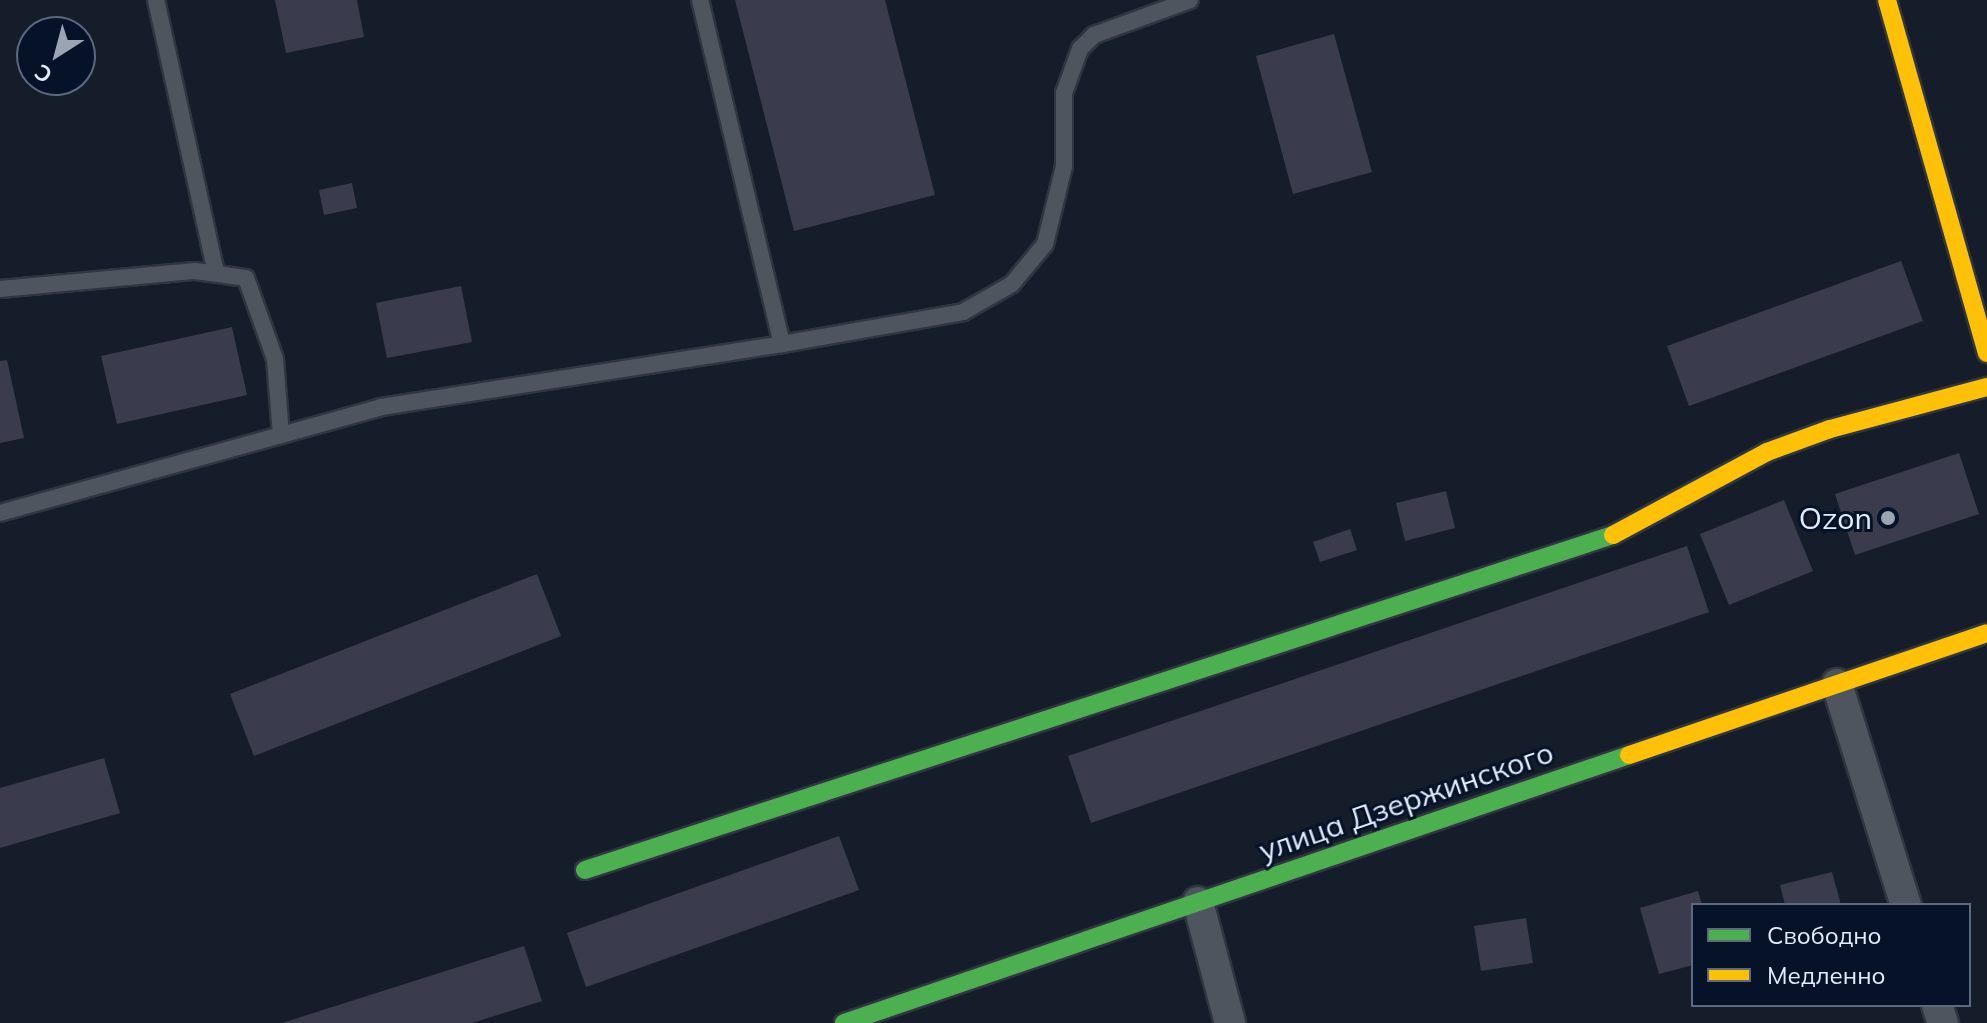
<!DOCTYPE html>
<html>
<head>
<meta charset="utf-8">
<style>
  body { margin:0 }
  #map { position:relative; width:1987px; height:1023px; overflow:hidden; background:#151d2a; font-family:Mulish,sans-serif }
  div>[style] { position:absolute }
  .building>* { inset:0; background:#3a3c4e }
  .roads { filter:drop-shadow(2px 0 #303640) drop-shadow(-2px 0 #303640) drop-shadow(0 2px #303640) drop-shadow(0 -2px #303640) }
  .lane>* { height:16px; margin:-8px; padding:0 8px; transform-origin:8px; border-radius:8px; background:#4f555f }
  .street>* { height:30px; margin:-15px; padding:0 15px; transform-origin:15px; border-radius:15px; background:#4f555f }
  .fast>* { height:18px; margin:-9px; padding:0 9px; transform-origin:9px; border-radius:9px; background:#4caf50 }
  .slow>* { height:18px; margin:-9px; padding:0 9px; transform-origin:9px; border-radius:9px; background:#ffc107 }
  .dots>* { width:22px; height:22px; translate:-50% -50%; box-sizing:border-box; border:4px solid #051228; border-radius:50% }
  span { translate:-50% -50%; white-space:nowrap; text-align:center; line-height:1.15; -webkit-text-stroke:6px #051228; paint-order:stroke }
  .poi-label { font-size:30px; color:#e1ecfc }
  .right { translate:-100% -50%; text-align:right }
  .street-label { font-size:30px; color:#e1ecfc }
  .legend { position:absolute; left:1691px; top:903px; width:280px; height:104px; box-sizing:border-box; background:#051228; border:2px solid #5d697d; margin:0; padding:10px 14px; list-style:none; font-size:24px; color:#e1ecfc }
  .legend li { display:flex; align-items:center; gap:16px; height:40px }
  .legend b { width:40px; border:2px solid #5d697d }
  .north { position:absolute; left:16px; top:16px; width:80px; height:80px; box-sizing:border-box; background:#051228; border:2px solid #5d697d; border-radius:50%; rotate:216deg; font-size:22px; font-weight:700; line-height:32px; text-align:center; color:#e1ecfc }
  .north::after { content:''; display:block; margin:auto; width:28px; height:36px; background:#9aa4b2; clip-path:polygon(50% 0,100% 100%,50% 72%,0 100%) }
</style>
</head>
<body>
<div id="map">
  <div class="building">
    <i style="clip-path:polygon(275px 0,357px 0,364px 37px,286px 53px)"></i>
    <i style="clip-path:polygon(735px 0,885px 0,935px 195px,794px 231px)"></i>
    <i style="clip-path:polygon(1334px 34px,1372px 172px,1293px 194px,1256px 56px)"></i>
    <i style="clip-path:polygon(352px 183px,357px 208px,324px 215px,319px 190px)"></i>
    <i style="clip-path:polygon(1901px 261px,1923px 321px,1689px 406px,1667px 346px)"></i>
    <i style="clip-path:polygon(461px 286px,472px 342px,387px 358px,376px 303px)"></i>
    <i style="clip-path:polygon(232px 327px,247px 395px,117px 424px,101px 356px)"></i>
    <i style="clip-path:polygon(7px 360px,24px 438px,0 443px,0 361px)"></i>
    <i style="clip-path:polygon(1959px 453px,1979px 514px,1855px 555px,1835px 494px)"></i>
    <i style="clip-path:polygon(1446px 491px,1455px 528px,1405px 541px,1396px 503px)"></i>
    <i style="clip-path:polygon(1784px 500px,1813px 571px,1729px 605px,1700px 534px)"></i>
    <i style="clip-path:polygon(1350px 529px,1357px 550px,1320px 562px,1313px 542px)"></i>
    <i style="clip-path:polygon(1687px 546px,1709px 612px,1091px 823px,1068px 756px)"></i>
    <i style="clip-path:polygon(537px 574px,561px 636px,254px 756px,230px 694px)"></i>
    <i style="clip-path:polygon(104px 758px,120px 813px,0 848px,0 788px)"></i>
    <i style="clip-path:polygon(839px 836px,859px 890px,586px 987px,567px 933px)"></i>
    <i style="clip-path:polygon(1832px 872px,1841px 905px,1785px 905px,1780px 885px)"></i>
    <i style="clip-path:polygon(1698px 891px,1702px 905px,1693px 905px,1693px 965px,1659px 974px,1640px 908px)"></i>
    <i style="clip-path:polygon(1526px 918px,1533px 963px,1481px 971px,1474px 926px)"></i>
    <i style="clip-path:polygon(524px 946px,542px 1001px,472px 1023px,282px 1023px)"></i>
  </div>
  <div class="roads">
    <div class="lane">
      <i style="left:156px;top:0;width:280px;rotate:77.6deg"></i>
      <i style="left:0;top:289px;width:196px;rotate:-5.3deg"></i>
      <i style="left:195px;top:271px;width:51px;rotate:7.8deg"></i>
      <i style="left:246px;top:278px;width:86px;rotate:70.3deg"></i>
      <i style="left:275px;top:359px;width:76px;rotate:85.5deg"></i>
      <i style="left:782px;top:344px;width:184px;rotate:-10deg"></i>
      <i style="left:963px;top:312px;width:56px;rotate:-29.7deg"></i>
      <i style="left:1012px;top:284px;width:52px;rotate:-50.5deg"></i>
      <i style="left:1045px;top:244px;width:80px;rotate:-76.3deg"></i>
      <i style="left:1064px;top:166px;width:73px;rotate:-90deg"></i>
      <i style="left:1064px;top:93px;width:47px;rotate:-70deg"></i>
      <i style="left:1080px;top:49px;width:20px;rotate:-45deg"></i>
      <i style="left:1094px;top:35px;width:102px;rotate:-20deg"></i>
      <i style="left:0;top:513px;width:395px;rotate:-15.5deg"></i>
      <i style="left:381px;top:407px;width:406px;rotate:-8.9deg"></i>
      <i style="left:782px;top:344px;width:354px;rotate:-103.4deg"></i>
    </div>
    <div class="street">
      <i style="left:1837px;top:684px;width:232px;rotate:72.7deg"></i>
      <i style="left:1198px;top:902px;width:125px;rotate:75.2deg"></i>
      <i style="left:1937px;top:1005px;width:19px;rotate:72deg"></i>
    </div>
    <div class="fast">
      <i style="left:585px;top:870px;width:1081px;rotate:-18.05deg"></i>
      <i style="left:844px;top:1023px;width:829px;rotate:-18.85deg"></i>
    </div>
    <div class="slow">
      <i style="left:1887px;top:0;width:367px;rotate:74.2deg"></i>
      <i style="left:1613px;top:535px;width:175px;rotate:-28.3deg"></i>
      <i style="left:1767px;top:452px;width:67px;rotate:-20.1deg"></i>
      <i style="left:1830px;top:429px;width:163px;rotate:-15deg"></i>
      <i style="left:1629px;top:755px;width:378px;rotate:-18.8deg"></i>
    </div>
  </div>
  <div class="dots">
    <i style="left:1888px;top:518px;background:#9aa4b2"></i>
  </div>
  <div class="poi-label">
    <span class="right" style="left:1872px;top:518px">Ozon</span>
  </div>
  <div class="street-label">
    <span style="left:1406px;top:801px;rotate:-19deg">улица Дзержинского</span>
  </div>
  <ul class="legend">
  <li><b style="height:10px;background:#4caf50"></b>Свободно</li>
  <li><b style="height:10px;background:#ffc107"></b>Медленно</li>
  </ul>
  <div class="north">С</div>
</div>
</body>
</html>
